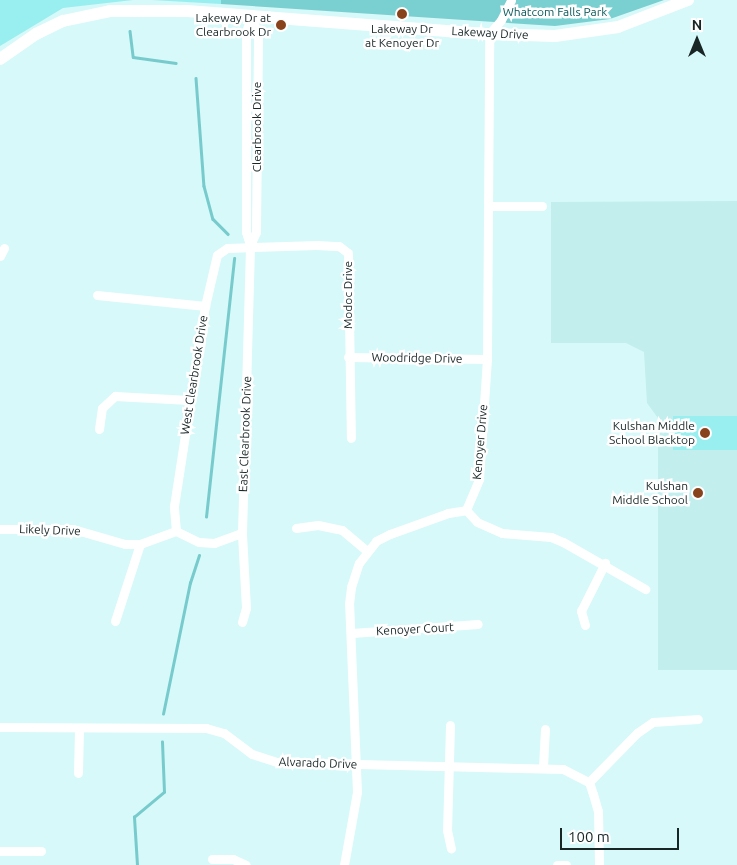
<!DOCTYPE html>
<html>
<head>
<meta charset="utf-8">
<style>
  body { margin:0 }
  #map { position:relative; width:737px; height:865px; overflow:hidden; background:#d7f9f9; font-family:Ubuntu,sans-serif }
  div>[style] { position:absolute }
  .built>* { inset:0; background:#c2eeee }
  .green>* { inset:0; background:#99eeef }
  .forest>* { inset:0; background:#7acfd0 }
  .stream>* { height:2.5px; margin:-1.25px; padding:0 1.25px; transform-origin:1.25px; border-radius:1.25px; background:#77cbcd }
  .street>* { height:9px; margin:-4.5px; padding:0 4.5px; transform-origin:4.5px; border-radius:4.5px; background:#fff }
  .secondary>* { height:12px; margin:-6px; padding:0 6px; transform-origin:6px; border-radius:6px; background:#fff }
  .dots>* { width:14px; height:14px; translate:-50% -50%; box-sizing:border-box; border:2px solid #fff; border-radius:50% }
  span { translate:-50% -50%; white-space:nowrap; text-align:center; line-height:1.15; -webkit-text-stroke:5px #fff; paint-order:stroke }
  .park-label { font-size:12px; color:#0b5759 }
  .poi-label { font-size:12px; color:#192626 }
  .right { translate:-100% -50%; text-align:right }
  .street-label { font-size:12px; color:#192626 }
  .north { position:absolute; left:672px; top:15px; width:50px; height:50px; -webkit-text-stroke:4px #fff; paint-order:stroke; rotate:0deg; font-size:14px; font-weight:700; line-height:20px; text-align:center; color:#192626 }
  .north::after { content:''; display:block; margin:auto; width:18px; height:22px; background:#192626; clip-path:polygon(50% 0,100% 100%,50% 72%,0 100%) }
  .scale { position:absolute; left:560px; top:828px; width:119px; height:22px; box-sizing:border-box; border:2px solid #192626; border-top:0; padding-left:6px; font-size:15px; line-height:18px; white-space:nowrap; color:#192626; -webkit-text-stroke:4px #fff; paint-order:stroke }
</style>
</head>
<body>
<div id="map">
  <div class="built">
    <i style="clip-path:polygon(737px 201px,737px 670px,658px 670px,658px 418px,647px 403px,644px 352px,626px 343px,551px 343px,551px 202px)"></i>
  </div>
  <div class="green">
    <i style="clip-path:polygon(0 0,133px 0,63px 8px,0 46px)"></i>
    <i style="clip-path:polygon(152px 0,221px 0,221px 4px)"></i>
    <i style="clip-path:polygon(673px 416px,737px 416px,737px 450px,673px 450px)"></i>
  </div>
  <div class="forest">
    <i style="clip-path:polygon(221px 0,664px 0,610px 19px,555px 26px,221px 4px)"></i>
  </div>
  <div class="stream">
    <i style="left:130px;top:31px;width:26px;rotate:83deg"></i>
    <i style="left:133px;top:57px;width:43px;rotate:7.9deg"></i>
    <i style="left:196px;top:78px;width:108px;rotate:85.8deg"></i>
    <i style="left:204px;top:186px;width:34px;rotate:75deg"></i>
    <i style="left:213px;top:219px;width:21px;rotate:45deg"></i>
    <i style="left:206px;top:517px;width:260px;rotate:-83.8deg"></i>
    <i style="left:163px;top:714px;width:134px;rotate:-78.4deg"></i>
    <i style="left:190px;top:583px;width:29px;rotate:-72deg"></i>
    <i style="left:137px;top:865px;width:48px;rotate:-93.6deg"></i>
    <i style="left:134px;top:817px;width:39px;rotate:-40deg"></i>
    <i style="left:164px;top:792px;width:50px;rotate:-92.3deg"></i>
  </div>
  <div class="street">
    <i style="left:489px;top:206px;width:53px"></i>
    <i style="left:250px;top:245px;width:14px;rotate:-65deg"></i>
    <i style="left:256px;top:232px;width:199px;rotate:-89.4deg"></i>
    <i style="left:258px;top:33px;width:17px;rotate:-114deg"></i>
    <i style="left:0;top:256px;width:9px;rotate:-63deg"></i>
    <i style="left:97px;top:295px;width:109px;rotate:5.8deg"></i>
    <i style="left:348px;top:357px;width:139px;rotate:0.8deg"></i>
    <i style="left:99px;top:429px;width:21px;rotate:-82deg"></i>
    <i style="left:102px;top:408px;width:18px;rotate:-43deg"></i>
    <i style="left:115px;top:396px;width:74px;rotate:3.1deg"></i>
    <i style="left:466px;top:510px;width:16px;rotate:47deg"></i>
    <i style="left:477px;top:522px;width:27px;rotate:24deg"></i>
    <i style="left:502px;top:533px;width:49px;rotate:4.7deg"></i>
    <i style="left:551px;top:537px;width:13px;rotate:23deg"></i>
    <i style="left:563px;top:542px;width:95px;rotate:29.8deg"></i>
    <i style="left:296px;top:528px;width:22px;rotate:-8deg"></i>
    <i style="left:318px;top:525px;width:25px;rotate:12deg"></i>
    <i style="left:342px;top:530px;width:33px;rotate:40deg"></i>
    <i style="left:0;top:529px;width:73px"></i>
    <i style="left:73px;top:529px;width:54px;rotate:16.1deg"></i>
    <i style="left:125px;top:544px;width:15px"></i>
    <i style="left:140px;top:544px;width:38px;rotate:-20deg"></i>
    <i style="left:176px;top:531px;width:25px;rotate:26deg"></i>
    <i style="left:199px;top:542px;width:15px;rotate:4deg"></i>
    <i style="left:214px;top:543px;width:30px;rotate:-20deg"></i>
    <i style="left:176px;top:531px;width:25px;rotate:-95deg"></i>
    <i style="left:174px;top:506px;width:202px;rotate:-81.2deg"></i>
    <i style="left:205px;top:306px;width:52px;rotate:-76.8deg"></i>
    <i style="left:217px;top:255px;width:12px;rotate:-35deg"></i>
    <i style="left:227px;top:248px;width:90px;rotate:-1.9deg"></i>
    <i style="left:317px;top:245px;width:22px;rotate:3deg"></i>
    <i style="left:339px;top:246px;width:11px;rotate:38deg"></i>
    <i style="left:348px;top:253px;width:185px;rotate:89.1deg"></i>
    <i style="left:115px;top:621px;width:81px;rotate:-72deg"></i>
    <i style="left:242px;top:622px;width:15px;rotate:-74deg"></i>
    <i style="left:246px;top:608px;width:75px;rotate:-93.1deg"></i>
    <i style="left:242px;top:533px;width:288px;rotate:-88.4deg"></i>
    <i style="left:250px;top:245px;width:14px;rotate:-107deg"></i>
    <i style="left:246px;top:232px;width:200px;rotate:-90deg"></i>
    <i style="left:246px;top:32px;width:16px;rotate:-72deg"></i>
    <i style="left:585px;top:625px;width:15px;rotate:-106deg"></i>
    <i style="left:581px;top:611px;width:54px;rotate:-63.4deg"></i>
    <i style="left:352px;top:633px;width:126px;rotate:-4.1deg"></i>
    <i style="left:450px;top:725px;width:105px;rotate:91.6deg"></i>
    <i style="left:447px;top:830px;width:19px;rotate:78deg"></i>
    <i style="left:0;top:727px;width:206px;rotate:0.3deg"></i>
    <i style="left:206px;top:728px;width:19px;rotate:16deg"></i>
    <i style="left:224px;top:733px;width:35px;rotate:37deg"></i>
    <i style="left:252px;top:754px;width:26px;rotate:18deg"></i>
    <i style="left:277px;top:762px;width:286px;rotate:1.4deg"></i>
    <i style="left:563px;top:769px;width:29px;rotate:27deg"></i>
    <i style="left:589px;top:782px;width:13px;rotate:72deg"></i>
    <i style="left:593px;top:794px;width:18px;rotate:74deg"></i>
    <i style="left:598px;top:811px;width:54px;rotate:88.9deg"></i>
    <i style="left:543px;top:767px;width:38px;rotate:-87deg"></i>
    <i style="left:78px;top:773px;width:45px;rotate:-88.7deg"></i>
    <i style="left:589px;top:782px;width:69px;rotate:-45.6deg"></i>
    <i style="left:637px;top:733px;width:19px;rotate:-35deg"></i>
    <i style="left:653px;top:722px;width:45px;rotate:-3.8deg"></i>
    <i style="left:0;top:851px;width:41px"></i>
    <i style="left:212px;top:859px;width:21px"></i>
    <i style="left:233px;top:859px;width:14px;rotate:25deg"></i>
    <i style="left:344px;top:865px;width:74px;rotate:-79.9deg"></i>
    <i style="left:357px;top:792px;width:188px;rotate:-92.4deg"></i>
    <i style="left:349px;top:604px;width:17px;rotate:-83deg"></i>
    <i style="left:351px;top:587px;width:25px;rotate:-72deg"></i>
    <i style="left:359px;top:563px;width:28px;rotate:-52deg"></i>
    <i style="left:376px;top:541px;width:16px;rotate:-27deg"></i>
    <i style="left:390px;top:534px;width:62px;rotate:-19.9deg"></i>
    <i style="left:448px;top:513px;width:18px;rotate:-9deg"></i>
    <i style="left:466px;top:510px;width:34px;rotate:-67deg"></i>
    <i style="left:479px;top:479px;width:120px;rotate:-86.2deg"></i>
    <i style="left:487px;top:359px;width:325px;rotate:-89.6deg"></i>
    <i style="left:489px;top:34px;width:18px;rotate:-49deg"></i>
    <i style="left:501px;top:20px;width:22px;rotate:-63deg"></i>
    <i style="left:557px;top:865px;width:9px"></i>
  </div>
  <div class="secondary">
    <i style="left:0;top:59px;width:44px;rotate:-34.8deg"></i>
    <i style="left:36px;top:34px;width:30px;rotate:-26deg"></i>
    <i style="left:63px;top:21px;width:48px;rotate:-12deg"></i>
    <i style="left:110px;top:11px;width:77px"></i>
    <i style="left:187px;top:11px;width:303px;rotate:4.4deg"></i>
    <i style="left:489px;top:34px;width:66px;rotate:1.7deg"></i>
    <i style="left:555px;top:36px;width:64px;rotate:-8.1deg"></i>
    <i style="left:618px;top:27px;width:75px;rotate:-21.1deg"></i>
  </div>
  <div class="dots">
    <i style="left:402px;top:14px;background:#89431c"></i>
    <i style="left:281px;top:25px;background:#89431c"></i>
    <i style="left:705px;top:433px;background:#89431c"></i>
    <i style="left:698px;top:493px;background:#89431c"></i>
  </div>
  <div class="park-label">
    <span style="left:555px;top:12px">Whatcom Falls Park</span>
  </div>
  <div class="poi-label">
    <span class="right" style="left:271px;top:25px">Lakeway Dr at<br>Clearbrook Dr</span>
    <span style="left:402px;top:36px">Lakeway Dr<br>at Kenoyer Dr</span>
    <span class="right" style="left:695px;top:433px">Kulshan Middle<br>School Blacktop</span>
    <span class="right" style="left:688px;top:493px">Kulshan<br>Middle School</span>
  </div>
  <div class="street-label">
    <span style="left:490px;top:33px;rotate:3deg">Lakeway Drive</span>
    <span style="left:257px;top:127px;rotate:-90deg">Clearbrook Drive</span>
    <span style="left:348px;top:295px;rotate:-90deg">Modoc Drive</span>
    <span style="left:417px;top:358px;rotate:1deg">Woodridge Drive</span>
    <span style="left:194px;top:375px;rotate:-81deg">West Clearbrook Drive</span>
    <span style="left:245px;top:434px;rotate:-88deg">East Clearbrook Drive</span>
    <span style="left:480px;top:442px;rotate:-85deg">Kenoyer Drive</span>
    <span style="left:50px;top:530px;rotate:2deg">Likely Drive</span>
    <span style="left:415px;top:629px;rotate:-3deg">Kenoyer Court</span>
    <span style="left:318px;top:763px;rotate:2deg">Alvarado Drive</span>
  </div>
  <div class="north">N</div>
  <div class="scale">100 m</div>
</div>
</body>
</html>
